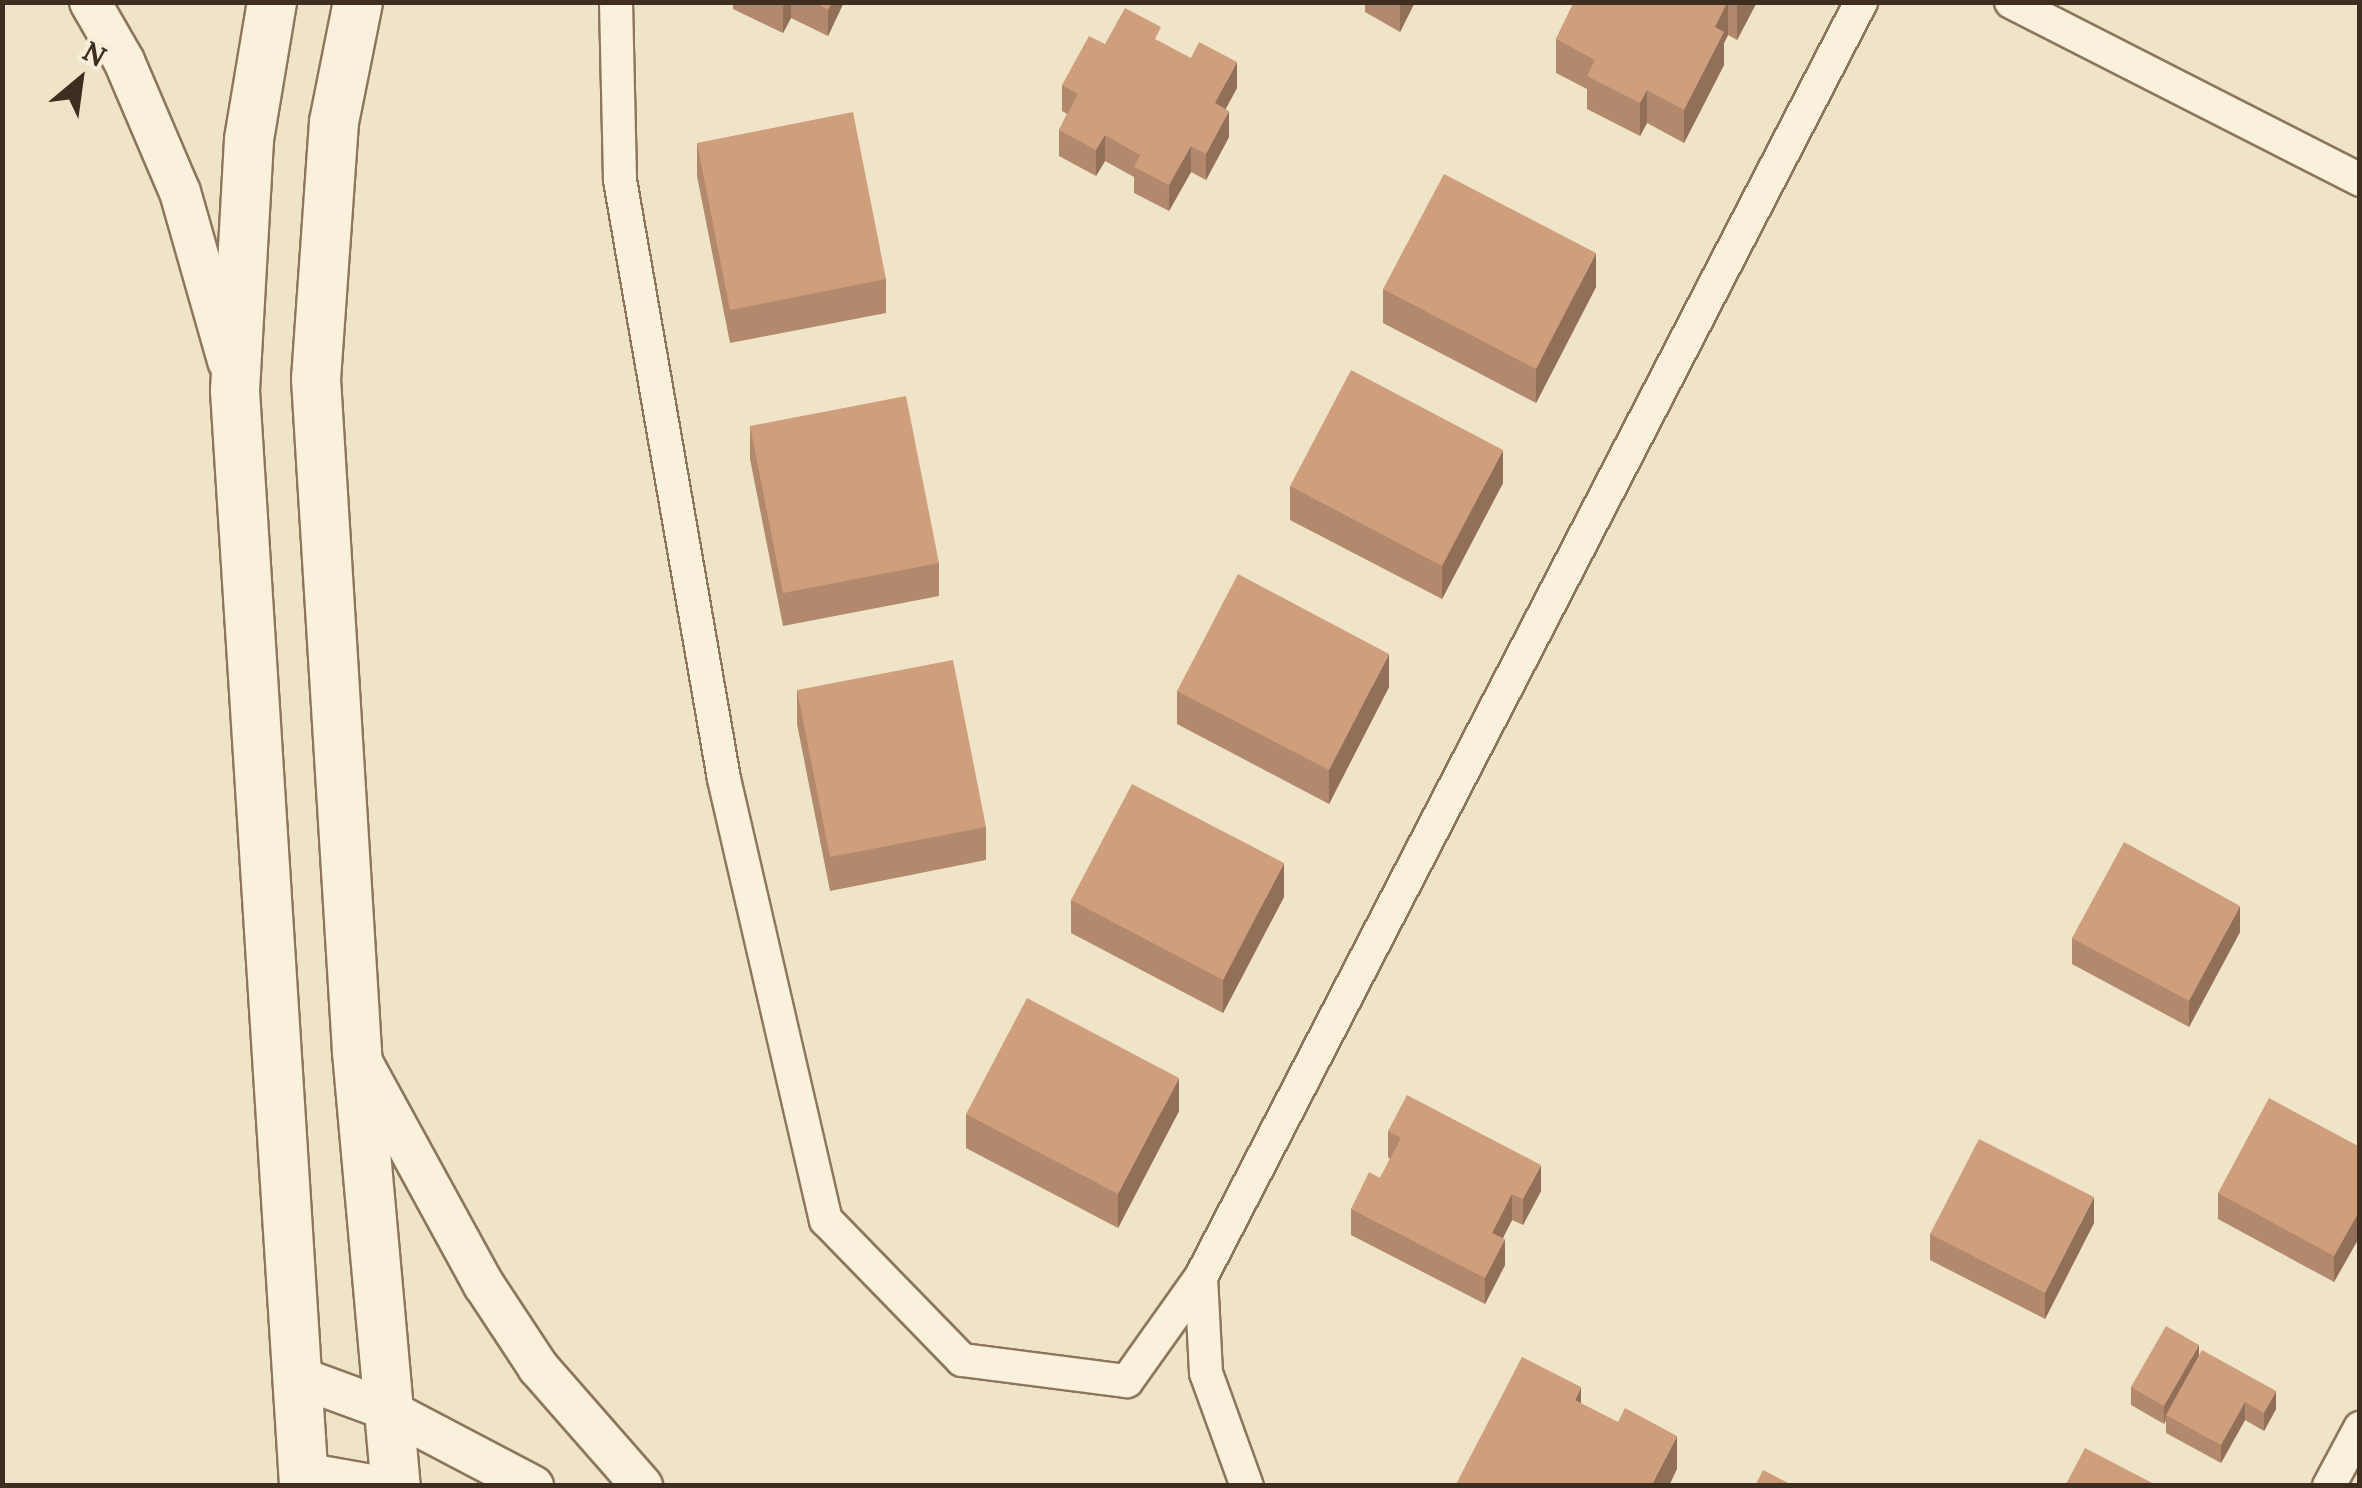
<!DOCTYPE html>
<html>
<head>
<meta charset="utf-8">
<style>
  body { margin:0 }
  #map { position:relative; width:2362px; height:1488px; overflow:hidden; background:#f0e4c8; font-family:Lora,serif }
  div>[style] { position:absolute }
  .roads { filter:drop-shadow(2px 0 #8d765c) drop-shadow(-2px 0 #8d765c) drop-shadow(0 2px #8d765c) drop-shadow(0 -2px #8d765c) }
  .minor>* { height:32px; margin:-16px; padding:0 16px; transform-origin:16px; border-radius:16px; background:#faf1dc }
  .tertiary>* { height:40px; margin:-20px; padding:0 20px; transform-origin:20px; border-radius:20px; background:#faf1dc }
  .secondary>* { height:48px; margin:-24px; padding:0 24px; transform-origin:24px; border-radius:24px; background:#faf1dc }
  .wall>* { inset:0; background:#b2896c }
  .shaded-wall>* { inset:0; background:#916f58 }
  .building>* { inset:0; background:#cf9f7d }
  span { translate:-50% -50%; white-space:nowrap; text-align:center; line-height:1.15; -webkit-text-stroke:8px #f7eed8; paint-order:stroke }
  .frame { position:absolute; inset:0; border:5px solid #3d2e20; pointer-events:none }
  .north { position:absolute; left:30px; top:30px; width:100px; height:100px; -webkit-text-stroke:8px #f7eed8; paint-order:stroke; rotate:29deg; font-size:28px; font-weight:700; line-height:40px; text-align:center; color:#3d2e20 }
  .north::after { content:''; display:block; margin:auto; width:35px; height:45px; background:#3d2e20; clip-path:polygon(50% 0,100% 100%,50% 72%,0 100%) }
</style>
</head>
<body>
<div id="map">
  <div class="roads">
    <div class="minor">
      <i style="left:616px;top:2px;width:178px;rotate:88.7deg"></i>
      <i style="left:620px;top:180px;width:608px;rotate:80.15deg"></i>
      <i style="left:724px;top:779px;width:453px;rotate:77deg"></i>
      <i style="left:826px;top:1220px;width:195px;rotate:45.8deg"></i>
      <i style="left:962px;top:1360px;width:166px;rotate:7.3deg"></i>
      <i style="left:1127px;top:1381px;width:128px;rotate:-54.6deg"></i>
      <i style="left:1201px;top:1277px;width:1436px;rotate:-62.63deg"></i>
      <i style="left:2011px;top:2px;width:392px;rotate:27deg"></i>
      <i style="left:1201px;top:1277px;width:96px;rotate:87deg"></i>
      <i style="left:1206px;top:1373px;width:120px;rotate:70.1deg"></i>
      <i style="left:2329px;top:1486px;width:66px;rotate:-61.9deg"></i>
    </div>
    <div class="tertiary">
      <i style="left:90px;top:2px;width:68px;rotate:60deg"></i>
      <i style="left:124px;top:61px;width:142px;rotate:66.9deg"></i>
      <i style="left:180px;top:192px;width:176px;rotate:74.1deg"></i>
      <i style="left:359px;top:1057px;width:260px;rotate:61.3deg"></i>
      <i style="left:484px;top:1285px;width:98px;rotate:56.6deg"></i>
      <i style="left:538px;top:1367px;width:158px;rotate:48.8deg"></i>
      <i style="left:298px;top:1377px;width:96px;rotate:20.1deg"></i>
      <i style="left:388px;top:1410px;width:164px;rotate:27.7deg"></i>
      <i style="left:303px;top:1473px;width:75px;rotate:10deg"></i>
    </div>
    <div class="secondary">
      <i style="left:272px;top:2px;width:140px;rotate:99.5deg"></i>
      <i style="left:249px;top:140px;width:251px;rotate:93.2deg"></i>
      <i style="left:235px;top:391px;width:1097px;rotate:86.39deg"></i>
      <i style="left:358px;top:2px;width:122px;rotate:101.3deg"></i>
      <i style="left:334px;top:122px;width:258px;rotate:94deg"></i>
      <i style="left:316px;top:379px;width:674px;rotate:86.51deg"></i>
      <i style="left:357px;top:1052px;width:436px;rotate:84.9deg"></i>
    </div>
  </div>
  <div class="wall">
    <i style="clip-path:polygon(733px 2px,844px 2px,828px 36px,791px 18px,783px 33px,733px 9px)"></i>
    <i style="clip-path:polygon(1365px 2px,1415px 2px,1400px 32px,1365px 12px)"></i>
    <i style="clip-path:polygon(1574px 2px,1757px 2px,1737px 40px,1728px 35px,1724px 43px,1724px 65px,1684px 143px,1647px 123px,1640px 136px,1587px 109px,1587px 89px,1556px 73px,1556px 39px)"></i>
    <i style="clip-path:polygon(1161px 42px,1237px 88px,1225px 109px,1229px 137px,1206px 180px,1191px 172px,1169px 211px,1134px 193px,1134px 177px,1105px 161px,1096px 176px,1059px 156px,1059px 130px,1067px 114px,1062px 111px,1062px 85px,1105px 44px)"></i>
    <i style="clip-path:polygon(697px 143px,886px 279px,886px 313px,730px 343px,697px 176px)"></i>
    <i style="clip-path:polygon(1596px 287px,1536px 403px,1383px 323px,1383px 289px)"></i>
    <i style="clip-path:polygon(750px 426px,939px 563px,939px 596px,783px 626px,750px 459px)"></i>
    <i style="clip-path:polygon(1503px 483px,1442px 599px,1290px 520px,1290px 486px)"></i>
    <i style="clip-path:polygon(1389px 687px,1329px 804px,1177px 724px,1177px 691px)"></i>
    <i style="clip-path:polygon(797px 690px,986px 827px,986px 860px,830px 891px,797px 724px)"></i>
    <i style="clip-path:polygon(1284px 897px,1223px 1013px,1071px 933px,1071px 900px)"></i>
    <i style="clip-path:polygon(2240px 932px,2189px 1027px,2072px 964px,2072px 938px)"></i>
    <i style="clip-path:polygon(1179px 1111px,1118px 1228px,966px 1148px,966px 1114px)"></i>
    <i style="clip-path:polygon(1388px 1131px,1541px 1191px,1523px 1225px,1512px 1220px,1503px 1238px,1505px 1265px,1485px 1304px,1351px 1235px,1351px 1209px,1380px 1178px,1390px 1159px,1388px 1157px)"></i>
    <i style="clip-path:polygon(2360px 1147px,2360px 1236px,2334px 1282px,2218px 1219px,2218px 1193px)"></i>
    <i style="clip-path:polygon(2094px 1223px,2045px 1319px,1930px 1260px,1930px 1234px)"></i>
    <i style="clip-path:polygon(2199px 1355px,2276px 1409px,2264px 1431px,2245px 1420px,2221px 1463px,2166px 1433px,2166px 1421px,2164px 1424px,2131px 1405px,2131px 1387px)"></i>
  </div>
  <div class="shaded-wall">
    <i style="clip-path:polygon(786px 2px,791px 2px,791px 18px,783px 33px,783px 7px)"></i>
    <i style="clip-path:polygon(832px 2px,844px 2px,828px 36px,828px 10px)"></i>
    <i style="clip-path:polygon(1401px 2px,1415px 2px,1400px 32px,1400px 6px)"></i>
    <i style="clip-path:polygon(1728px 2px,1728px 35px,1724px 43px,1724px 65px,1684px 143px,1684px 110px,1715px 27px)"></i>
    <i style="clip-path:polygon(1739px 2px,1757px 2px,1737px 40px,1737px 7px)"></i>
    <i style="clip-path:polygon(1237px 62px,1237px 88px,1215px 129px,1215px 103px)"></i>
    <i style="clip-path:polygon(1647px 90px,1647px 123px,1640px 136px,1640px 103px)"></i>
    <i style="clip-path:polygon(1229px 111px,1229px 137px,1206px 180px,1206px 154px)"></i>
    <i style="clip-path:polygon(1105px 135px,1105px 161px,1096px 176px,1096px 150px)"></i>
    <i style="clip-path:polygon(1191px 146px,1191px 172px,1169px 211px,1169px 185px)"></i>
    <i style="clip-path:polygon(1596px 253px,1596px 287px,1536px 403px,1536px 369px)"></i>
    <i style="clip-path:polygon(1503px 450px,1503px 483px,1442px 599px,1442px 566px)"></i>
    <i style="clip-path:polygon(1389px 654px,1389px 687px,1329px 804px,1329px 770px)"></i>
    <i style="clip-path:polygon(1284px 863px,1284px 897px,1223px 1013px,1223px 980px)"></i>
    <i style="clip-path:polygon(2240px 906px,2240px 932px,2189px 1027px,2189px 1001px)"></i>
    <i style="clip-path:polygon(1179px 1078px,1179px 1111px,1118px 1228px,1118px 1194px)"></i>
    <i style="clip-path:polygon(1541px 1165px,1541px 1191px,1523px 1225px,1523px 1199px)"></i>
    <i style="clip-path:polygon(1512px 1194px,1512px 1220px,1492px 1259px,1492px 1233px)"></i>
    <i style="clip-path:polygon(2094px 1197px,2094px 1223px,2045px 1319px,2045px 1293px)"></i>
    <i style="clip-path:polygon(2360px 1210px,2360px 1236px,2334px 1282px,2334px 1256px)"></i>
    <i style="clip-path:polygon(1505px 1239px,1505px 1265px,1485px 1304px,1485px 1278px)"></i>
    <i style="clip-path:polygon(2199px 1345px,2199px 1363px,2166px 1415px,2164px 1424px,2164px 1406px)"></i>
    <i style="clip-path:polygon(1581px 1387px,1581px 1421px,1575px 1400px)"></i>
    <i style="clip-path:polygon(2276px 1391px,2276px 1409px,2264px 1431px,2264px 1413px)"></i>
    <i style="clip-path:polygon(2245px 1402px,2245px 1420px,2221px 1463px,2221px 1445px)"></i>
    <i style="clip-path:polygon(1677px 1436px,1677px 1469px,1669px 1486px,1651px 1486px)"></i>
  </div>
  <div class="building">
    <i style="clip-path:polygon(814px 2px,832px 2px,828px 10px)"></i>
    <i style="clip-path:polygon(1574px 2px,1727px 2px,1715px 27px,1724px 32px,1684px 110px,1647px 90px,1640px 103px,1587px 76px,1595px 60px,1556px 39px)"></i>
    <i style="clip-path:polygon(1125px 8px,1161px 27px,1155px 39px,1191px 58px,1199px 42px,1237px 62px,1215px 103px,1229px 111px,1206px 154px,1191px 146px,1169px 185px,1134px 167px,1140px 155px,1105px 135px,1096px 150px,1059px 130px,1078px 94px,1062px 85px,1089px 36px,1105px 44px)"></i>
    <i style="clip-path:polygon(853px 112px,886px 279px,730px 310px,697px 143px)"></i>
    <i style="clip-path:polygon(1444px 174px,1596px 253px,1536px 369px,1383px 289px)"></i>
    <i style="clip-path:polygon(1351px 370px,1503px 450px,1442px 566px,1290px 486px)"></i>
    <i style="clip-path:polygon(906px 396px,939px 563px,783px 593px,750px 426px)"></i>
    <i style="clip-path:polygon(1238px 574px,1389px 654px,1329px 770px,1177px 691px)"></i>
    <i style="clip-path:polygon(953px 660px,986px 827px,830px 857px,797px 690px)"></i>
    <i style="clip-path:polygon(1132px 784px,1284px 863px,1223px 980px,1071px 900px)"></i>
    <i style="clip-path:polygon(2124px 842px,2240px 906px,2189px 1001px,2072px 938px)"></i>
    <i style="clip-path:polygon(1027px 998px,1179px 1078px,1118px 1194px,966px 1114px)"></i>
    <i style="clip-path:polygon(1407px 1095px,1541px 1165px,1523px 1199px,1512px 1194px,1492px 1233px,1505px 1239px,1485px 1278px,1351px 1209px,1369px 1172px,1380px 1178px,1401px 1138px,1388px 1131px)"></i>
    <i style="clip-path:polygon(2269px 1098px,2360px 1147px,2360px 1210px,2334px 1256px,2218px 1193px)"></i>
    <i style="clip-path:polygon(1979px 1139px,2094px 1197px,2045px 1293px,1930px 1234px)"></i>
    <i style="clip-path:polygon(2166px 1326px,2199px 1345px,2164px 1406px,2131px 1387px)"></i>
    <i style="clip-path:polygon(2202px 1350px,2276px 1391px,2264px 1413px,2245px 1402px,2221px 1445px,2166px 1415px)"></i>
    <i style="clip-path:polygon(1522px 1357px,1581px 1387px,1575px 1400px,1618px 1422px,1625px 1408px,1677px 1436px,1651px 1486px,1455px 1486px)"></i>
    <i style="clip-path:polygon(2085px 1448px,2158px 1486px,2068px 1486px,2066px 1484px)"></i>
    <i style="clip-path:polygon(1763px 1470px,1794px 1486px,1755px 1486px)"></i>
  </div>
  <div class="frame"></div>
  <div class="north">N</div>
</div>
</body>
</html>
